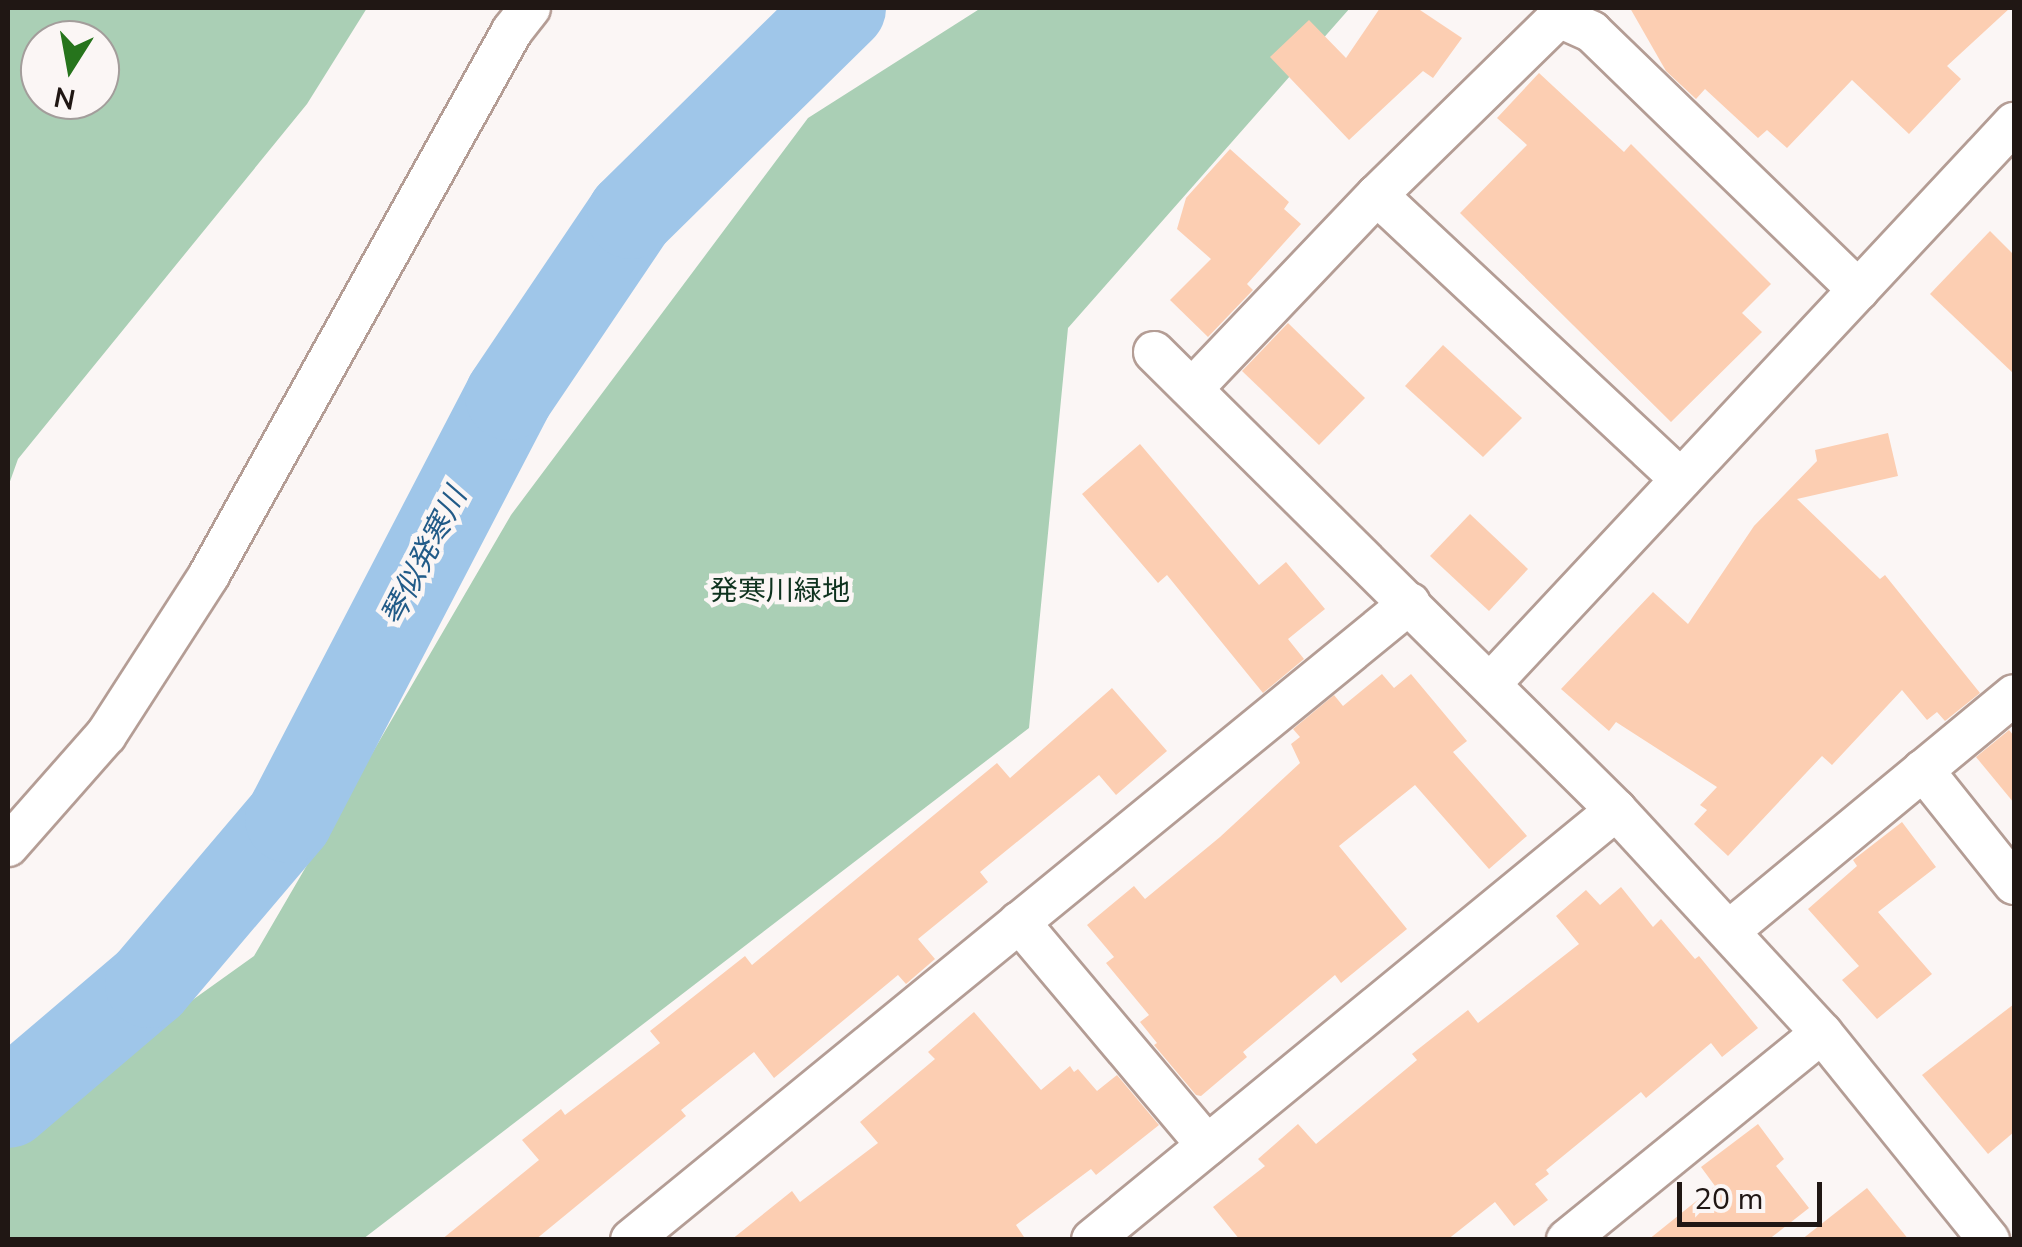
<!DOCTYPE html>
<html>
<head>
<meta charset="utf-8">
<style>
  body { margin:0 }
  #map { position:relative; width:2022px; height:1247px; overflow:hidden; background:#fbf6f5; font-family:"Nunito Sans","Noto Sans JP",sans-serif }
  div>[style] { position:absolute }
  .green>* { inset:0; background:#aacfb5 }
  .river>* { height:88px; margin:-44px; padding:0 44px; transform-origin:44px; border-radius:44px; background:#9fc6e9 }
  .building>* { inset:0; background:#fcceb2 }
  .roads { filter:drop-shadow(2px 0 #b49d95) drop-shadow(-2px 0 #b49d95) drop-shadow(0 2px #b49d95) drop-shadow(0 -2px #b49d95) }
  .minor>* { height:40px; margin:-20px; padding:0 20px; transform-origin:20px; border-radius:20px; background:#fff }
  span { translate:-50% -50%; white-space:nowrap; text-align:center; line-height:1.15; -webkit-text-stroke:9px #fbf6f5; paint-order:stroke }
  .park-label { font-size:28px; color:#0e321e }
  .water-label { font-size:30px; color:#225b88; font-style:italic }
  .frame { position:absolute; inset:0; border:10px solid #201714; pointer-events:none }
  .north { position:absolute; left:20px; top:20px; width:100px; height:100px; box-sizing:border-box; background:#fbf6f5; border:2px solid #a39d9b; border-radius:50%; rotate:191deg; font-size:28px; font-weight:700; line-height:40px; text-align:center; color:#201714 }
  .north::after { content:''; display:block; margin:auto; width:35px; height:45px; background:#26741c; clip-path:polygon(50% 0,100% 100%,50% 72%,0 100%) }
  .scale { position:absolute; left:1677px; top:1182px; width:145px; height:45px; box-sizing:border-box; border:5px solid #201714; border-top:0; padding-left:12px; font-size:30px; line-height:35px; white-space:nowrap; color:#201714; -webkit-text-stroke:8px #fbf6f5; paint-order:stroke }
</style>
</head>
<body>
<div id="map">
  <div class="green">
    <i style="clip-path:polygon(evenodd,8px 8px,367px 8px,307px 104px,18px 459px,8px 487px,8px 8px,40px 40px,100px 40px,100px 100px,40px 100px,40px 40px)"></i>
    <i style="clip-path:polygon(981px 8px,1350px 8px,1068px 328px,1029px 728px,363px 1239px,8px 1239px,8px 1132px,254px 956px,511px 515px,808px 118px)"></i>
  </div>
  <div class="river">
    <i style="left:8px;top:1104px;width:185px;rotate:-40.4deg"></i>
    <i style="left:149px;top:984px;width:216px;rotate:-49.7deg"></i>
    <i style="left:289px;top:819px;width:477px;rotate:-62.5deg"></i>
    <i style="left:509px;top:396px;width:218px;rotate:-56deg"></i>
    <i style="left:631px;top:215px;width:296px;rotate:-44.5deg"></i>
  </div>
  <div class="building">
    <i style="clip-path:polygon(1380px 8px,1417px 8px,1462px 38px,1433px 78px,1423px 71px,1349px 140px,1270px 57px,1309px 20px,1346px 58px)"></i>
    <i style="clip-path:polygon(1630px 8px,2010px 8px,1947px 66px,1961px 79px,1909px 134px,1852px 80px,1787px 148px,1767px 130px,1758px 138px,1705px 89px,1696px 99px,1666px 71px)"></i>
    <i style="clip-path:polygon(1539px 73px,1624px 152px,1631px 144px,1771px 284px,1742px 313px,1762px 332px,1671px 422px,1460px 213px,1527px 145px,1497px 118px)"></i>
    <i style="clip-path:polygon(1230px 149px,1289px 202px,1284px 209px,1301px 224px,1247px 284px,1253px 290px,1208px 337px,1170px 300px,1211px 259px,1177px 229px,1186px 198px)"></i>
    <i style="clip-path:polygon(1990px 231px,2014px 255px,2014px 374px,1930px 294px)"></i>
    <i style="clip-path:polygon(1288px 323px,1365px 398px,1319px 445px,1242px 371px)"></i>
    <i style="clip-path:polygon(1443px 345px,1522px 418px,1483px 457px,1405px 386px)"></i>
    <i style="clip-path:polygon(1888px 433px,1898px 476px,1797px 499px,1880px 579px,1885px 575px,1980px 693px,1945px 721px,1937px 712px,1927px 720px,1902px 690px,1832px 765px,1822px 756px,1728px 856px,1694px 824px,1707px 810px,1700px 805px,1717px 787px,1616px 722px,1609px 731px,1561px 689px,1653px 592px,1688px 624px,1754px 526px,1817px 461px,1815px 450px)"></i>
    <i style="clip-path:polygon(1140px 444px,1259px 585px,1286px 562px,1325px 609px,1288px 639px,1304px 659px,1263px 693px,1167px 575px,1158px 583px,1082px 494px)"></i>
    <i style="clip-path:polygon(1470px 514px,1528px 569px,1489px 611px,1430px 556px)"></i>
    <i style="clip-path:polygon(1382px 674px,1394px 688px,1411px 674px,1467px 741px,1453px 752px,1527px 836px,1489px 869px,1415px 785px,1339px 846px,1407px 929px,1341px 983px,1335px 975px,1243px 1052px,1247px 1057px,1201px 1096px,1196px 1095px,1154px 1045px,1157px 1043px,1140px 1022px,1149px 1015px,1106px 963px,1114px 957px,1087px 925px,1134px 886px,1145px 899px,1220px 837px,1300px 763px,1291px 744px,1300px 737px,1293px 729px,1334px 695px,1343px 706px)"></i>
    <i style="clip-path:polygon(1112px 688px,1167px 751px,1116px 795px,1099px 775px,980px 872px,988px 882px,918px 939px,935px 959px,906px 984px,898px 975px,774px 1078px,754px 1052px,681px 1110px,686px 1116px,535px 1240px,441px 1240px,539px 1160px,522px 1140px,561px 1109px,565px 1115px,660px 1043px,650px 1031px,745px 956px,752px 965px,997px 763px,1010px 778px)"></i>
    <i style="clip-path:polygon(2009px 730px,2014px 736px,2014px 803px,1976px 757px)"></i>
    <i style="clip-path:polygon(1902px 822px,1936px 867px,1878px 912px,1932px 974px,1877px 1019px,1842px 980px,1859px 966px,1808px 909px,1857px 866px,1853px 860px)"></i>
    <i style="clip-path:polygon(1621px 887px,1653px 927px,1661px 919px,1695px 959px,1699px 956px,1758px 1028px,1722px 1057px,1711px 1043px,1646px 1098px,1641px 1092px,1546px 1170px,1549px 1174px,1535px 1184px,1548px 1200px,1514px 1226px,1495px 1202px,1447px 1240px,1240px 1240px,1213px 1207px,1265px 1166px,1258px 1159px,1298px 1124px,1316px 1144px,1417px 1060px,1412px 1054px,1468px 1010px,1478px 1023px,1579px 944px,1556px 916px,1586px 890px,1600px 905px)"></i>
    <i style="clip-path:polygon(2014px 1004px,2014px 1132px,1988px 1154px,1922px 1075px)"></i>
    <i style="clip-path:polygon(974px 1012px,1041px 1090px,1070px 1066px,1074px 1072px,1078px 1069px,1097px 1091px,1117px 1075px,1159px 1125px,1096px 1175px,1091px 1169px,1016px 1225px,1026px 1240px,731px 1240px,792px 1191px,800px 1202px,878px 1143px,860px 1122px,935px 1059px,928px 1052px)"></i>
    <i style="clip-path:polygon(1758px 1124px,1784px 1159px,1776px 1166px,1809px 1208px,1768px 1240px,1648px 1240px,1715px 1186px,1701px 1167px)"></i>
    <i style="clip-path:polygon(1867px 1188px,1909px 1240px,1801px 1240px)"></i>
  </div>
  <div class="roads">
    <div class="minor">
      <i style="left:1377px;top:195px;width:416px;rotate:43.1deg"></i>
      <i style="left:1154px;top:352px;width:651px;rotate:44.75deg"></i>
      <i style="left:1616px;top:810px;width:304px;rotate:47.3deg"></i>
      <i style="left:1822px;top:1033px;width:266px;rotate:51.1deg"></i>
      <i style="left:1192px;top:389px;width:268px;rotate:-46.4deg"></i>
      <i style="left:1377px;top:195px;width:255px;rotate:-44.4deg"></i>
      <i style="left:1559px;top:17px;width:36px;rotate:24deg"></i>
      <i style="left:1592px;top:32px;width:371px;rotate:44.1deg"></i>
      <i style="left:1490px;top:684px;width:768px;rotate:-46.95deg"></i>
      <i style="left:1923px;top:770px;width:146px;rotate:51.4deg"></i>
      <i style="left:8px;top:846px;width:148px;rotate:-48.6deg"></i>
      <i style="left:106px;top:735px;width:190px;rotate:-57.2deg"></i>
      <i style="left:209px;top:575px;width:623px;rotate:-60.88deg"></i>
      <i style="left:512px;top:31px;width:29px;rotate:-52deg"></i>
      <i style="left:1019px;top:922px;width:292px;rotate:49.9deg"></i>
      <i style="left:1729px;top:931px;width:370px;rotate:-39.6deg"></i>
      <i style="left:631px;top:1240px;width:1006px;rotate:-39.27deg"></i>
      <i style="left:1092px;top:1240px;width:678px;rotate:-39.37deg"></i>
      <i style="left:1567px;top:1240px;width:328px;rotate:-39.1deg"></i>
    </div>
  </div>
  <div class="park-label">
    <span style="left:780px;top:591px">発寒川緑地</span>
  </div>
  <div class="water-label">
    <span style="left:425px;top:557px;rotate:-63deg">琴似発寒川</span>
  </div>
  <div class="frame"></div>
  <div class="north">N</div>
  <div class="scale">20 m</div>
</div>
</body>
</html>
